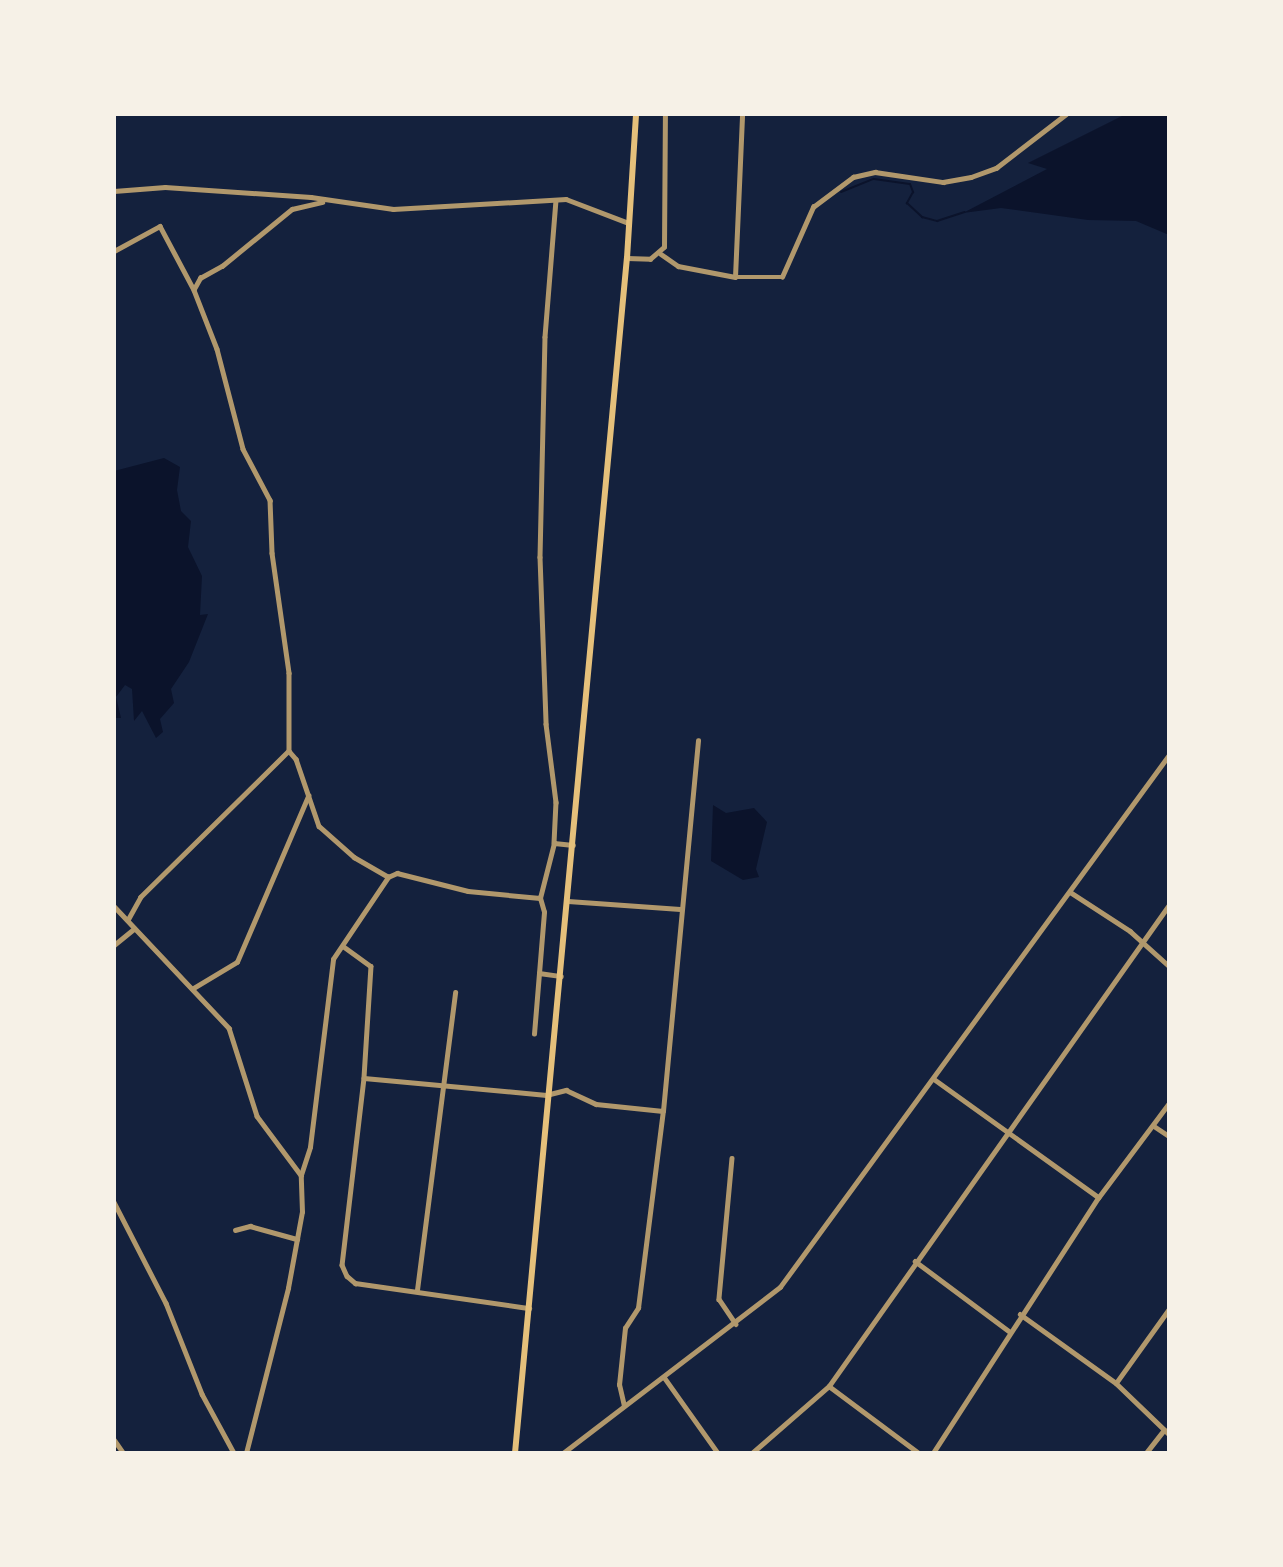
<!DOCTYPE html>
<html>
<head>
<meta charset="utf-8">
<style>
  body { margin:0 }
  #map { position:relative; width:1283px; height:1567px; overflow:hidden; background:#14213d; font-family:"IBM Plex Sans",sans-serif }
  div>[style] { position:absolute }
  .water>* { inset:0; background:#0b132b }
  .stream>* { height:2px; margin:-1px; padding:0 1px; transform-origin:1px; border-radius:1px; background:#0b132b }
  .minor>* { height:4.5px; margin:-2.25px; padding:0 2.25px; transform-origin:2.25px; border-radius:2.25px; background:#b1986c }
  .tertiary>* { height:5px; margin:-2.5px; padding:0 2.5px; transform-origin:2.5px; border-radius:2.5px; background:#b1986c }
  .primary>* { height:6px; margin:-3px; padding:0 3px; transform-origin:3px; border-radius:3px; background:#e5c07b }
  span { translate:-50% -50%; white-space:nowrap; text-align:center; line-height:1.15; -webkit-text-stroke:7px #f6f1e7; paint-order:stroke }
  .frame { position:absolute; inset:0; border:116px solid #f6f1e7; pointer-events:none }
</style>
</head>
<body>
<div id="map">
  <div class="water">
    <i style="clip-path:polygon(1126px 114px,1169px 114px,1169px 235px,1136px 221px,1088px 220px,1001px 208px,963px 213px,1047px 169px,1028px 163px)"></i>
    <i style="clip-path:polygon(164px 458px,180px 467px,177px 490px,181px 511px,191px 521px,188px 547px,202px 576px,200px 615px,208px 614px,189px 662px,171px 689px,174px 703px,160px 719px,163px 732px,156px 738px,142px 711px,134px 721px,132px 689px,125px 685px,116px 697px,121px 718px,114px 718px,114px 471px)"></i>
    <i style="clip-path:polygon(713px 805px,726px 813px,754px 808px,767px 822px,756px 869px,759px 877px,743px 880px,711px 861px)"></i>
  </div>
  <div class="stream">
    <i style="left:841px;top:192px;width:35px;rotate:-22deg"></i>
    <i style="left:874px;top:179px;width:36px;rotate:8deg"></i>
    <i style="left:910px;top:184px;width:9px;rotate:69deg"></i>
    <i style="left:913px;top:192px;width:13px;rotate:119deg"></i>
    <i style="left:907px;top:203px;width:21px;rotate:43deg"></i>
    <i style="left:922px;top:217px;width:16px;rotate:15deg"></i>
    <i style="left:937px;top:221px;width:29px;rotate:-18deg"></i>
  </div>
  <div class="minor">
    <i style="left:114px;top:191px;width:51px;rotate:-4.5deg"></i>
    <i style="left:165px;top:187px;width:146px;rotate:3.9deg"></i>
    <i style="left:311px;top:197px;width:83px;rotate:8.3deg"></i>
    <i style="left:393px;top:209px;width:173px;rotate:-3.3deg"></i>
    <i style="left:566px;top:199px;width:67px;rotate:20.9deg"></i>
    <i style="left:556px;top:200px;width:137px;rotate:94.6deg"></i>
    <i style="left:545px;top:337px;width:220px;rotate:91.3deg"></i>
    <i style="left:540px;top:557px;width:167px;rotate:87.9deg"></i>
    <i style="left:546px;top:724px;width:79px;rotate:82.7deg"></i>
    <i style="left:556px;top:802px;width:41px;rotate:92.8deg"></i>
    <i style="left:554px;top:843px;width:19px;rotate:6deg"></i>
    <i style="left:114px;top:251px;width:52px;rotate:-28.5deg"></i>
    <i style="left:160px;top:226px;width:72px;rotate:62deg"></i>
    <i style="left:194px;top:290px;width:63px;rotate:68.7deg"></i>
    <i style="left:217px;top:349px;width:103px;rotate:75.4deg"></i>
    <i style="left:243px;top:449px;width:58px;rotate:62.1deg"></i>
    <i style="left:270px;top:500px;width:53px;rotate:87.8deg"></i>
    <i style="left:272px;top:553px;width:121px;rotate:81.9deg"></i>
    <i style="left:289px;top:673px;width:78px;rotate:90deg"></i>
    <i style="left:289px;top:751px;width:208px;rotate:135.4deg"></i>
    <i style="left:141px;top:897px;width:26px;rotate:119deg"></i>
    <i style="left:661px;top:254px;width:21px;rotate:35deg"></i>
    <i style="left:678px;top:266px;width:58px;rotate:10.9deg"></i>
    <i style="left:735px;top:277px;width:47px"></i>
    <i style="left:782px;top:277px;width:77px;rotate:-66.1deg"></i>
    <i style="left:813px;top:207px;width:50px;rotate:-36.9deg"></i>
    <i style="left:853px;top:177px;width:23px;rotate:-13deg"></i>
    <i style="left:875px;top:172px;width:69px;rotate:8.4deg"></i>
    <i style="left:943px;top:182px;width:28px;rotate:-10deg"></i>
    <i style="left:971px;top:177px;width:27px;rotate:-20deg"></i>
    <i style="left:996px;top:168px;width:88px;rotate:-37.6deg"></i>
    <i style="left:627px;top:258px;width:23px;rotate:2deg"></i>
    <i style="left:650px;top:259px;width:18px;rotate:-41deg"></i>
    <i style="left:664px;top:247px;width:133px;rotate:-89.6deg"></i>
    <i style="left:735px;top:277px;width:163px;rotate:-87.5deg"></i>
    <i style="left:194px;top:289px;width:13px;rotate:-61deg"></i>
    <i style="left:200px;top:278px;width:25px;rotate:-29deg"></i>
    <i style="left:222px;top:266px;width:90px;rotate:-39.2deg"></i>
    <i style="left:292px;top:209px;width:31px;rotate:-13deg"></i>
    <i style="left:289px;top:751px;width:11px;rotate:49deg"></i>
    <i style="left:296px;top:759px;width:71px;rotate:71.1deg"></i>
    <i style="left:319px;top:826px;width:47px;rotate:41.5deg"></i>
    <i style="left:354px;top:857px;width:39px;rotate:30deg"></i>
    <i style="left:1070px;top:892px;width:72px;rotate:33deg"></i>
    <i style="left:1130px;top:931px;width:52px;rotate:41.9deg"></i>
    <i style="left:568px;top:901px;width:112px;rotate:4.1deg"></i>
    <i style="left:114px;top:906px;width:168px;rotate:46.7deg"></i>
    <i style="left:229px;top:1028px;width:92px;rotate:72.3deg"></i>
    <i style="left:257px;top:1116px;width:74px;rotate:53.3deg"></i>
    <i style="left:114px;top:945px;width:26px;rotate:-39deg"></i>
    <i style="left:343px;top:946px;width:34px;rotate:36deg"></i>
    <i style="left:371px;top:966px;width:112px;rotate:93.6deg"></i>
    <i style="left:364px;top:1078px;width:188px;rotate:96.7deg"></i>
    <i style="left:342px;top:1265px;width:12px;rotate:66deg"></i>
    <i style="left:347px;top:1276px;width:11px;rotate:41deg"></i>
    <i style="left:355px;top:1283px;width:176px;rotate:8.2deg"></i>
    <i style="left:539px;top:973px;width:22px;rotate:8deg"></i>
    <i style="left:192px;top:989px;width:52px;rotate:-31deg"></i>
    <i style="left:237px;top:962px;width:181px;rotate:-66.8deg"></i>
    <i style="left:534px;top:1034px;width:122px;rotate:-85.3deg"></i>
    <i style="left:544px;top:912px;width:15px;rotate:-106deg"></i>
    <i style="left:364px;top:1078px;width:183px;rotate:5.3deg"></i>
    <i style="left:546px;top:1095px;width:21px;rotate:-14deg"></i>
    <i style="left:566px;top:1090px;width:33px;rotate:25deg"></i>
    <i style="left:596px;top:1104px;width:67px;rotate:6deg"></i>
    <i style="left:934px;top:1079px;width:202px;rotate:35.7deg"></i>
    <i style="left:1154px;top:1126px;width:18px;rotate:34deg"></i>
    <i style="left:732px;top:1158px;width:142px;rotate:95.3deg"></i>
    <i style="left:719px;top:1299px;width:30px;rotate:56deg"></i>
    <i style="left:114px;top:1202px;width:114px;rotate:62.8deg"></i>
    <i style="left:166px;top:1303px;width:98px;rotate:68.4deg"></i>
    <i style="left:202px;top:1394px;width:67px;rotate:61.5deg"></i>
    <i style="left:235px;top:1230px;width:16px;rotate:-15deg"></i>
    <i style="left:250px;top:1226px;width:49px;rotate:15.5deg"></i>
    <i style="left:915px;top:1261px;width:117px;rotate:36.7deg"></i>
    <i style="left:417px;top:1290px;width:300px;rotate:-82.7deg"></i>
    <i style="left:1020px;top:1314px;width:118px;rotate:35.7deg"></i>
    <i style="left:1116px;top:1383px;width:74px;rotate:43.9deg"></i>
    <i style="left:664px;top:1377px;width:93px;rotate:54.6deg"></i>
    <i style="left:1116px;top:1383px;width:91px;rotate:-54.4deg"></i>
    <i style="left:829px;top:1386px;width:112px;rotate:36.7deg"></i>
    <i style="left:624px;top:1406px;width:22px;rotate:-103deg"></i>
    <i style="left:619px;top:1385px;width:57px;rotate:-84deg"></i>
    <i style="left:625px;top:1328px;width:24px;rotate:-57deg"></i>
    <i style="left:638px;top:1308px;width:199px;rotate:-82.8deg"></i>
    <i style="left:663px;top:1111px;width:372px;rotate:-84.6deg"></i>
    <i style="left:246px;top:1453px;width:170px;rotate:-75.7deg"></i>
    <i style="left:288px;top:1288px;width:77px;rotate:-79.6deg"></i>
    <i style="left:302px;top:1212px;width:37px;rotate:-92deg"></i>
    <i style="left:301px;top:1175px;width:29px;rotate:-72deg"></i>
    <i style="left:310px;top:1147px;width:189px;rotate:-83deg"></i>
    <i style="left:333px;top:959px;width:99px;rotate:-56.1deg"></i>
    <i style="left:388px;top:877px;width:10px;rotate:-24deg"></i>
    <i style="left:397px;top:873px;width:73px;rotate:14.2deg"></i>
    <i style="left:468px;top:891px;width:72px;rotate:5.6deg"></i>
    <i style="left:540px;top:898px;width:57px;rotate:-75.7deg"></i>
    <i style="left:411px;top:1453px;width:1px"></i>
    <i style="left:563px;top:1453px;width:273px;rotate:-37.4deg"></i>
    <i style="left:780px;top:1287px;width:659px;rotate:-53.83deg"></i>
    <i style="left:752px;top:1453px;width:102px;rotate:-41deg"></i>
    <i style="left:829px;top:1386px;width:589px;rotate:-54.75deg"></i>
    <i style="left:933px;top:1453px;width:304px;rotate:-57.1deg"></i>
    <i style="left:1098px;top:1198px;width:119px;rotate:-53.2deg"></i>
    <i style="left:1146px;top:1453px;width:29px;rotate:-52deg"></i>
  </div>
  <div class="tertiary">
    <i style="left:114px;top:1440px;width:16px;rotate:55deg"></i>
  </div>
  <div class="primary">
    <i style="left:515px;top:1453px;width:1200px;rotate:-84.65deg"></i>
    <i style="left:627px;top:258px;width:144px;rotate:-86.4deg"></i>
  </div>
  <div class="frame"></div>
</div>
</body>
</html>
